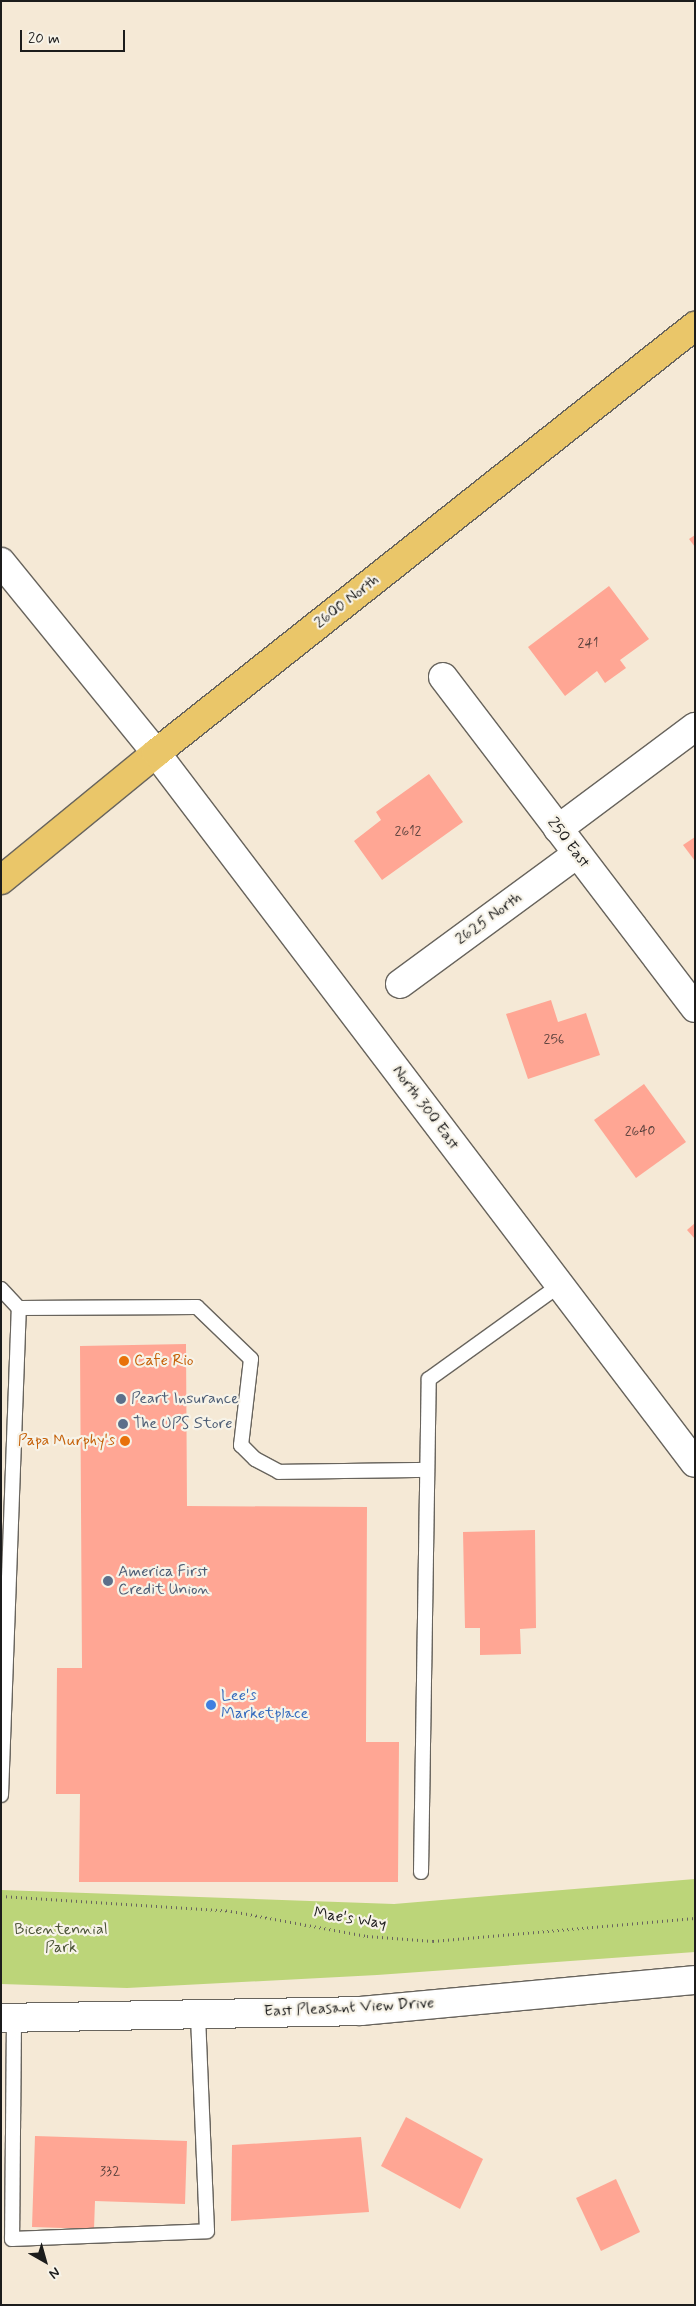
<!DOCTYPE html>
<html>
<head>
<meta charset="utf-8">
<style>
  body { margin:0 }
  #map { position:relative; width:696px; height:2306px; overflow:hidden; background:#f5e9d6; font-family:Mynerve,sans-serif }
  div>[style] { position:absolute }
  .green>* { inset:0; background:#bcd579 }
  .building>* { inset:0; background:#ffa694 }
  .path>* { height:3px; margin-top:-1.5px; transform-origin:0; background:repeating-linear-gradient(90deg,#68645d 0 1px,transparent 0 5px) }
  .roads { filter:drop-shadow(1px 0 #68645d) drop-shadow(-1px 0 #68645d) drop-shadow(0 1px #68645d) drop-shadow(0 -1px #68645d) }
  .service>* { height:14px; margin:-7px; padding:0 7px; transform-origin:7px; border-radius:7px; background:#fff }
  .minor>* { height:28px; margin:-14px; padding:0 14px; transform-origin:14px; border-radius:14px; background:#fff }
  .tertiary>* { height:28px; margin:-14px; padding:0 14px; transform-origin:14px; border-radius:14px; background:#fff }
  .primary>* { height:28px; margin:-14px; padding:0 14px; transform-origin:14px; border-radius:14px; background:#eac669 }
  .dots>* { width:14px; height:14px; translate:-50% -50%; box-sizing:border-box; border:2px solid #f7f3e8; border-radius:50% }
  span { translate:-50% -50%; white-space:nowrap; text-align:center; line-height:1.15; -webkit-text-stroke:4.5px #f7f3e8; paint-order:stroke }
  .number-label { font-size:14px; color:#553e3a }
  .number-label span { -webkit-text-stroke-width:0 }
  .street-label { font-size:16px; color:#1c1c1c }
  .food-label { font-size:16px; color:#c56008 }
  .left { translate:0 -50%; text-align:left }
  .right { translate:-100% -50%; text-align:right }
  .service-label { font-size:16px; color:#4e5e75 }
  .shop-label { font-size:16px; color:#366cbe }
  .park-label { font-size:16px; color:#4c5438 }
  .frame { position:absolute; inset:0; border:2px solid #1c1c1c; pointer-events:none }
  .north { position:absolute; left:20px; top:2236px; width:50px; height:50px; -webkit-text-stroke:4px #f7f3e8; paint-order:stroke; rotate:142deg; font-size:14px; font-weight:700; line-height:20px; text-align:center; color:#1c1c1c }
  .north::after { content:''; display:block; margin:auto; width:18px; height:22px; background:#1c1c1c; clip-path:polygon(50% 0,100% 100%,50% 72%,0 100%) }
  .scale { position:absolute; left:20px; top:30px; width:105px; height:22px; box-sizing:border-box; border:2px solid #1c1c1c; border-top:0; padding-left:6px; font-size:15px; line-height:18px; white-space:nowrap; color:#1c1c1c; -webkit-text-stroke:4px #f7f3e8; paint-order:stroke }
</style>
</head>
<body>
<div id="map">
  <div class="green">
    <i style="clip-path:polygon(695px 1879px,695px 1952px,377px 1975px,127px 1988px,1px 1984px,1px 1890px,394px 1904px)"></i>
  </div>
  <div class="building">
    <i style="clip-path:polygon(695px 535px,695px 547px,689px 539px)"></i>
    <i style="clip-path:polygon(609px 586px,649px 639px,620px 660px,626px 668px,605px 683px,597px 671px,565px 696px,528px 647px)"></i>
    <i style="clip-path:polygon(429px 774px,463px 822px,382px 880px,354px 841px,381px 820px,376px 812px)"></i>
    <i style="clip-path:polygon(695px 837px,695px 861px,683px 845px)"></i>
    <i style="clip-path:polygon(551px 1000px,558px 1022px,586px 1013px,600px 1055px,528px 1079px,506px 1014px)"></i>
    <i style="clip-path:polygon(644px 1084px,686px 1142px,636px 1178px,594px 1120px)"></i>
    <i style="clip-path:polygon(695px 1223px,695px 1239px,687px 1230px)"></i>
    <i style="clip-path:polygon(186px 1344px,187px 1506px,367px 1507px,366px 1742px,399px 1742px,398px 1882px,79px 1882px,80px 1794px,56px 1794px,57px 1668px,82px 1668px,80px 1346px)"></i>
    <i style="clip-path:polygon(535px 1530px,536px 1628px,520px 1629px,521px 1654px,480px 1655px,480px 1628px,465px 1628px,463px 1532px)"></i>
    <i style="clip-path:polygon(406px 2117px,483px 2159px,460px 2209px,381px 2166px)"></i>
    <i style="clip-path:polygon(35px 2136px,187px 2141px,185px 2204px,95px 2201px,94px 2229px,32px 2227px)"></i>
    <i style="clip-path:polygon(361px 2137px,369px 2212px,231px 2221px,232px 2145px)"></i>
    <i style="clip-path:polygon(616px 2179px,640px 2232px,601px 2251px,576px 2198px)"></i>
  </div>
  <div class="path">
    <i style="left:1px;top:1896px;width:230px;rotate:3.7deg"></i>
    <i style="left:231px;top:1911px;width:138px;rotate:10.4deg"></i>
    <i style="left:367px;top:1936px;width:66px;rotate:4.3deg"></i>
    <i style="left:433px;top:1941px;width:263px;rotate:-5deg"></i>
  </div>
  <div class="roads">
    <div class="service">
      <i style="left:1px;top:1289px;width:26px;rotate:47deg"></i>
      <i style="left:19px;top:1308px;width:178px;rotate:-0.3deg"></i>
      <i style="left:197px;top:1307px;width:75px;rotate:43.9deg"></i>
      <i style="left:251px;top:1359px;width:87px;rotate:96.6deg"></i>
      <i style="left:241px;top:1445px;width:20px;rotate:45deg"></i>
      <i style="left:255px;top:1459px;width:27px;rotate:28deg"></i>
      <i style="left:279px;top:1472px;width:148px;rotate:-0.8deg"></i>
      <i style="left:1px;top:1795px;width:487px;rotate:-87.9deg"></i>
      <i style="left:421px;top:1872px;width:493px;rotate:-89.1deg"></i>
      <i style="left:429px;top:1379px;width:161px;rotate:-35.7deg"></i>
      <i style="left:14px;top:2018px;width:221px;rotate:90.5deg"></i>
      <i style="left:12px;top:2239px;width:195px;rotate:-2.3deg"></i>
      <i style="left:207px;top:2231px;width:216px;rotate:-92.4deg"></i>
    </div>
    <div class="minor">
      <i style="left:1px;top:562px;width:246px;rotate:50.9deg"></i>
      <i style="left:156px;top:753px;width:891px;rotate:52.8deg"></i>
      <i style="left:443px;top:677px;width:416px;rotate:52.7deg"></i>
      <i style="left:558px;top:829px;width:171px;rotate:-36.7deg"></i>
      <i style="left:400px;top:984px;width:220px;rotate:-36.3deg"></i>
    </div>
    <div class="tertiary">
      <i style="left:1px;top:2018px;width:360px;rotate:-1.1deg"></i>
      <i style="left:361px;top:2011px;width:335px;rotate:-5.3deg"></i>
    </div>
    <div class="primary">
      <i style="left:1px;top:880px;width:200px;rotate:-39.3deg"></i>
      <i style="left:156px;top:753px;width:688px;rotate:-38.39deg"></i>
    </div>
  </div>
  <div class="dots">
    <i style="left:124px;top:1361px;background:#e8710a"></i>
    <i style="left:121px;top:1399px;background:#5c6f8a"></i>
    <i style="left:123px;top:1424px;background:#5c6f8a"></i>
    <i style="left:125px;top:1441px;background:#e8710a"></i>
    <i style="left:108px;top:1581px;background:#5c6f8a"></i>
    <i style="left:211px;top:1705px;background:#3f7fe0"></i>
  </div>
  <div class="number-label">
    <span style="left:588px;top:643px">241</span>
    <span style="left:408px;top:831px">2612</span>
    <span style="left:554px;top:1039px">256</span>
    <span style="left:640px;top:1131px">2640</span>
    <span style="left:110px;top:2171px">332</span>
  </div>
  <div class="street-label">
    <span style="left:347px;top:602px;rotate:-38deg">2600 North</span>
    <span style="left:568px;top:843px;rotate:53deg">250 East</span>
    <span style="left:489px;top:919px;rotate:-36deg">2625 North</span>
    <span style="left:425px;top:1108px;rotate:53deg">North 300 East</span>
    <span style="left:350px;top:1919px;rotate:9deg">Mae's Way</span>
    <span style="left:349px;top:2008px;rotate:-3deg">East Pleasant View Drive</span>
  </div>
  <div class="food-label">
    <span class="left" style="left:134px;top:1361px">Cafe Rio</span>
    <span class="right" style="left:115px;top:1441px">Papa Murphy's</span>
  </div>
  <div class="service-label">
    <span class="left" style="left:131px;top:1399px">Peart Insurance</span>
    <span class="left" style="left:133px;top:1424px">The UPS Store</span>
    <span class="left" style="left:118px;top:1581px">America First<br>Credit Union</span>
  </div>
  <div class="shop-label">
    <span class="left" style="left:221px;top:1705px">Lee's<br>Marketplace</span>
  </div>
  <div class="park-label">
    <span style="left:61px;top:1939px">Bicentennial<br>Park</span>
  </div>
  <div class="frame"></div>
  <div class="north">N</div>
  <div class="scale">20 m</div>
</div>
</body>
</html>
